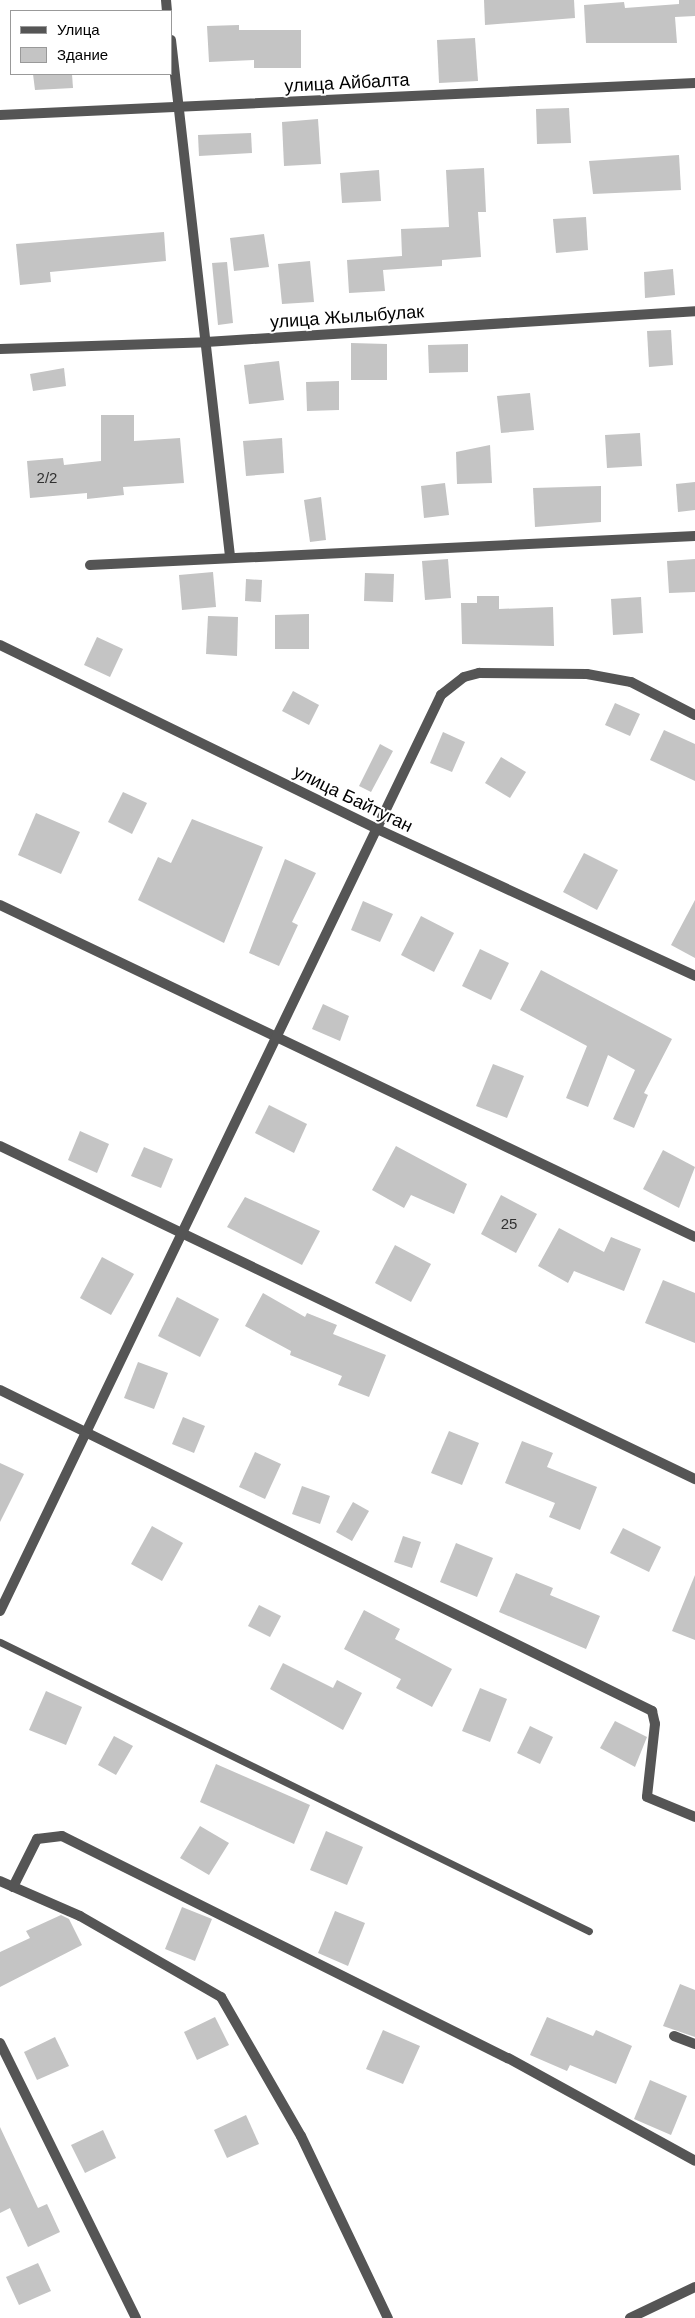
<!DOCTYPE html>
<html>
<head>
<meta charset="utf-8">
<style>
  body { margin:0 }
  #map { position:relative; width:695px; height:2318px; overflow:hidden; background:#fff; font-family:Helvetica,sans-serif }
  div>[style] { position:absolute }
  .building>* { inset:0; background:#c4c4c4 }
  .service>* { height:7px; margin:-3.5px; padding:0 3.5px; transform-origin:3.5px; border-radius:3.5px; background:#555 }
  .minor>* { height:10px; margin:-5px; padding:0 5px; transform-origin:5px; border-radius:5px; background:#555 }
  span { translate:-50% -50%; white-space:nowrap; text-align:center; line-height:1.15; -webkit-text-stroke:4px #fff; paint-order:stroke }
  .number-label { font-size:15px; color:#313131 }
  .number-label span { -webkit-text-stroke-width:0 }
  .street-label { font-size:18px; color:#000 }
  .legend { position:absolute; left:10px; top:10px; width:162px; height:65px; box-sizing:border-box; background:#fff; border:1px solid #999; margin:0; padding:6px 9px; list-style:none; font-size:15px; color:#000 }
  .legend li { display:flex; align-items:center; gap:10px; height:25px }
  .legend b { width:25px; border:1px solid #999 }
</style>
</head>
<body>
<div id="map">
  <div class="building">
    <i style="clip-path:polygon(484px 0,574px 0,575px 18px,485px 25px)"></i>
    <i style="clip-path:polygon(679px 0,695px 0,695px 16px,675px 17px,677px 43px,586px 43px,584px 5px,624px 2px,625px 8px,679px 4px)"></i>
    <i style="clip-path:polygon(239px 25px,239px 30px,301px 30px,301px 68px,254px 68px,254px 60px,209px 62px,207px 26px)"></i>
    <i style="clip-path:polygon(475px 38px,478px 81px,439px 83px,437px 40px)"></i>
    <i style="clip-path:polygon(33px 74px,72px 74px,73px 88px,35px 90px)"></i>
    <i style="clip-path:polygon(569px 108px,571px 143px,537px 144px,536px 109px)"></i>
    <i style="clip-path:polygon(318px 119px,321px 164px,284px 166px,282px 122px)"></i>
    <i style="clip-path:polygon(251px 133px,252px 153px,199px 156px,198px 135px)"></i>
    <i style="clip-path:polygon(679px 155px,681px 190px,593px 194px,589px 161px)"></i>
    <i style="clip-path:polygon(484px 168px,486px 212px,478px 212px,481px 257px,442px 260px,442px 266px,383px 270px,385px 291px,349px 293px,347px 260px,402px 256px,401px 229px,449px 227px,446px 170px)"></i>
    <i style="clip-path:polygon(379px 170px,381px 201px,342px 203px,340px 173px)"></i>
    <i style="clip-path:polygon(586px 217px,588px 250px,556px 253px,553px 219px)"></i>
    <i style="clip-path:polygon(164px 232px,166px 261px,50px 272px,51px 282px,20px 285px,16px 244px)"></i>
    <i style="clip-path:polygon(264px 234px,269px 267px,234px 271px,230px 238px)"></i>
    <i style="clip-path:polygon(310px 261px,314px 302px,282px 304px,278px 264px)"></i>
    <i style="clip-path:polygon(227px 262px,233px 323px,218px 325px,212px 263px)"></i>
    <i style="clip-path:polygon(673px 269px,675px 295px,645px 298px,644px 272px)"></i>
    <i style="clip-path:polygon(671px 330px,673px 365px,649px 367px,647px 331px)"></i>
    <i style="clip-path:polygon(351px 343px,387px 344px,387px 380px,351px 380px)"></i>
    <i style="clip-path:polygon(468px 344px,468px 372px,429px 373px,428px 345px)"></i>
    <i style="clip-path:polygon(279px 361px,284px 400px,249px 404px,244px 365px)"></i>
    <i style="clip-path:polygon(64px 368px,66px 386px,33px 391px,30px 374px)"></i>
    <i style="clip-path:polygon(339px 381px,339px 410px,307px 411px,306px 382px)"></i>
    <i style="clip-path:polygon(530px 393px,534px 430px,501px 433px,497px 396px)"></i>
    <i style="clip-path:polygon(101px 415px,134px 415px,134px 441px,180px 438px,184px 483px,123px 487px,124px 495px,87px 499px,87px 493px,30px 498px,27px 461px,63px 458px,64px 465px,101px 461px)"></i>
    <i style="clip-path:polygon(640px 433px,642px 466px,607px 468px,605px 435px)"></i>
    <i style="clip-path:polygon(282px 438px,284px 473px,246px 476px,243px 441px)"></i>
    <i style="clip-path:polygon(490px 445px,492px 483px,457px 484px,456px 452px)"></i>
    <i style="clip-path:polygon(695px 482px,695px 510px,678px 512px,676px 484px)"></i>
    <i style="clip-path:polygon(445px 483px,449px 515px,424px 518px,421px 486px)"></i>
    <i style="clip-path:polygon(601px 486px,601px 522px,535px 527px,533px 488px)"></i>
    <i style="clip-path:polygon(321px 497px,326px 540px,310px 542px,304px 500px)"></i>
    <i style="clip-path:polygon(448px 559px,451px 598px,425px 600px,422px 561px)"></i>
    <i style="clip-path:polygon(695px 559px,695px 592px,669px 593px,667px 561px)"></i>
    <i style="clip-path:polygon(213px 572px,216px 607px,182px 610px,179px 575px)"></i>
    <i style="clip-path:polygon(365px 573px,394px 574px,393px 602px,364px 601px)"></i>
    <i style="clip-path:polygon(246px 579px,262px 580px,261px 602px,245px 601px)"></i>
    <i style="clip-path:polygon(477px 596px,499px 596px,499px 609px,553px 607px,554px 646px,462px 644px,461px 603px,477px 603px)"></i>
    <i style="clip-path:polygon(641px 597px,643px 633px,613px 635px,611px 599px)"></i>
    <i style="clip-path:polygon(309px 614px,309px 649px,275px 649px,275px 615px)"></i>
    <i style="clip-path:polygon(208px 616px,238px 617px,237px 656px,206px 654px)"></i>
    <i style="clip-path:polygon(97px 637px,123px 649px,110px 677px,84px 665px)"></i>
    <i style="clip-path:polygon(293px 691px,319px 705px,309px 725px,282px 711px)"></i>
    <i style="clip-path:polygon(615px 703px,640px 714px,630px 736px,605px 725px)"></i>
    <i style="clip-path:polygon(664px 730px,695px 744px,695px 781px,650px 760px)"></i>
    <i style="clip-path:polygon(443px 732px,465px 742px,452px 772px,430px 763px)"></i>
    <i style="clip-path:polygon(380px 744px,393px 751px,371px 792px,359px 786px)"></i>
    <i style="clip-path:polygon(501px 757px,526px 772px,510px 798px,485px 783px)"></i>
    <i style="clip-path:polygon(123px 792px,147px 803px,132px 834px,108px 822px)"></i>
    <i style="clip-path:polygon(36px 813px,80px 832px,61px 874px,18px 855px)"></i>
    <i style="clip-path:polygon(192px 819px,263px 847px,224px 943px,138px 900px,158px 857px,171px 863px)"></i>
    <i style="clip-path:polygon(584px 853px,618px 870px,597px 910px,563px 892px)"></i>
    <i style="clip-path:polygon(285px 859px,316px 873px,292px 922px,298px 925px,279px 966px,249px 953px)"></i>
    <i style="clip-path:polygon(695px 900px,695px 958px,671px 945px)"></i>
    <i style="clip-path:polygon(363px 901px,393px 914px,380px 942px,351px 930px)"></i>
    <i style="clip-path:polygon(421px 916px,454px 933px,434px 972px,401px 955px)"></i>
    <i style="clip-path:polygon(480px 949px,509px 963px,491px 1000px,462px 986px)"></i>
    <i style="clip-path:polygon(541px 970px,672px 1039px,644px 1093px,648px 1095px,634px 1128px,613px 1119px,635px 1070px,608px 1055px,588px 1107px,566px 1098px,587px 1046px,520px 1010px)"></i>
    <i style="clip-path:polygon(323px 1004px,349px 1016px,340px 1041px,312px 1029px)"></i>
    <i style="clip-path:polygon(493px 1064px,524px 1076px,507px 1118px,476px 1106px)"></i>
    <i style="clip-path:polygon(269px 1105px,307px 1124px,294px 1153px,255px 1133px)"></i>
    <i style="clip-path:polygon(80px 1131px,109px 1144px,97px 1173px,68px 1160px)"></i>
    <i style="clip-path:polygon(396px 1146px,467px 1184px,454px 1214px,411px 1195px,404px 1208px,372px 1190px)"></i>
    <i style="clip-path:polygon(144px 1147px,173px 1159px,161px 1188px,131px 1176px)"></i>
    <i style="clip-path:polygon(663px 1150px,695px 1167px,679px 1208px,643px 1189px)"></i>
    <i style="clip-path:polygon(501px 1195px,537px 1214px,516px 1253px,481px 1234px)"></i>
    <i style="clip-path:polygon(245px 1197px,320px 1231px,302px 1265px,227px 1227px)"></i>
    <i style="clip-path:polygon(559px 1228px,604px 1252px,611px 1237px,641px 1249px,624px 1291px,574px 1271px,568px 1283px,538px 1266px)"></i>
    <i style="clip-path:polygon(395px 1245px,431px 1264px,411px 1302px,375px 1283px)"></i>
    <i style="clip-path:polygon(102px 1257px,134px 1274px,111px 1315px,80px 1298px)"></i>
    <i style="clip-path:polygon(663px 1280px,695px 1293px,695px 1343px,645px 1323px)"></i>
    <i style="clip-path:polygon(263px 1293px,305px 1317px,307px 1313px,337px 1325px,333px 1334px,386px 1355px,369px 1397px,338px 1385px,342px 1376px,290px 1355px,291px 1351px,245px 1326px)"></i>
    <i style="clip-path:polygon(177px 1297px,219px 1319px,200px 1357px,158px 1336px)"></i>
    <i style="clip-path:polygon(138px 1362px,168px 1373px,154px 1409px,124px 1398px)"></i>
    <i style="clip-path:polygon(183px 1417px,205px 1426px,194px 1453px,172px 1444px)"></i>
    <i style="clip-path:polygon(449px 1431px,479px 1443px,462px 1485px,431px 1473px)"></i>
    <i style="clip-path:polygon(522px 1441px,553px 1453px,547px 1467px,597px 1487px,580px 1530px,549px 1517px,555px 1503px,505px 1483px)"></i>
    <i style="clip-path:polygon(255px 1452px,281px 1464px,265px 1499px,239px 1487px)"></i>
    <i style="clip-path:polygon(0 1463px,24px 1474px,0 1522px)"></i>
    <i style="clip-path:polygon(302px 1486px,330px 1496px,320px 1524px,292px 1514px)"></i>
    <i style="clip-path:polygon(353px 1502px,369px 1511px,352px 1541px,336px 1532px)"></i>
    <i style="clip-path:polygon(152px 1526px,183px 1543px,162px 1581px,131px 1564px)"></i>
    <i style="clip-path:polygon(623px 1528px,661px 1547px,649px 1572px,610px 1553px)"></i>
    <i style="clip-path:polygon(403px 1536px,421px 1542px,412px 1568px,394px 1562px)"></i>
    <i style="clip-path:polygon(456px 1543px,493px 1558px,477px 1597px,440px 1582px)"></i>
    <i style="clip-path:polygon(516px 1573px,553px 1588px,550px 1595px,600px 1616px,586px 1649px,499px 1612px)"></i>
    <i style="clip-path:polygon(695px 1575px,695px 1640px,672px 1631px)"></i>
    <i style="clip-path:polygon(259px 1605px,281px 1616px,270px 1637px,248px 1626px)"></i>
    <i style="clip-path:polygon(364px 1610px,400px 1629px,395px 1639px,452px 1669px,432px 1707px,396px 1688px,401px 1679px,344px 1649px)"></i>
    <i style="clip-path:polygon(283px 1663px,333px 1688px,337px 1680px,362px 1693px,343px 1730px,270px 1689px)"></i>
    <i style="clip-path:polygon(480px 1688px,507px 1699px,490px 1742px,462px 1731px)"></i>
    <i style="clip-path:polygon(46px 1691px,82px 1707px,66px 1745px,29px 1730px)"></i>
    <i style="clip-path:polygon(615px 1721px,647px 1737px,635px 1767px,600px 1748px)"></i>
    <i style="clip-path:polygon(530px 1726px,553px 1737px,540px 1764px,517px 1753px)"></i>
    <i style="clip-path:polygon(114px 1736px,133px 1746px,116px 1775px,98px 1765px)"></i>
    <i style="clip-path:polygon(216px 1764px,310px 1805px,294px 1844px,200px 1802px)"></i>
    <i style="clip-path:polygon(200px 1826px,229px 1843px,209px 1875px,180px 1858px)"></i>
    <i style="clip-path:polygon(326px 1831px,363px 1847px,347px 1885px,310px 1870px)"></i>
    <i style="clip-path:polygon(182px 1907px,212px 1919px,195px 1961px,165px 1949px)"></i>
    <i style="clip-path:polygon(335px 1911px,365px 1923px,348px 1966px,318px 1953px)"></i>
    <i style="clip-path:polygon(61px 1915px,69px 1919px,82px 1945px,0 1987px,0 1952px,30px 1938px,26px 1931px)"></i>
    <i style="clip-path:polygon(680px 1984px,695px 1990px,695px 2037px,663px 2026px)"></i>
    <i style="clip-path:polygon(215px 2017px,229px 2045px,197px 2060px,184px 2032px)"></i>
    <i style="clip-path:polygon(547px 2017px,593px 2036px,596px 2030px,632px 2046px,616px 2084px,570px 2065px,567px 2071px,530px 2055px)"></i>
    <i style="clip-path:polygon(383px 2030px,420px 2046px,403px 2084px,366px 2069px)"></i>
    <i style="clip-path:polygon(55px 2037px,69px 2066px,37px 2080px,24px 2052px)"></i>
    <i style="clip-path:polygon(650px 2080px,687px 2096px,671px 2135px,634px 2119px)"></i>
    <i style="clip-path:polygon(246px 2115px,259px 2144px,227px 2158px,214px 2130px)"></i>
    <i style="clip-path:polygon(0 2127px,38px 2208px,47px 2204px,60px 2232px,28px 2247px,10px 2208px,0 2213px)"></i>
    <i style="clip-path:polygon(103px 2130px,116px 2158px,85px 2173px,71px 2145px)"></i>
    <i style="clip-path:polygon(38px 2263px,51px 2291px,19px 2305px,6px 2277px)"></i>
  </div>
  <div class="service">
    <i style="left:0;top:1642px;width:656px;rotate:26.14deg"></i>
  </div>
  <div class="minor">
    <i style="left:166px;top:0;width:11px;rotate:85deg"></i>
    <i style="left:171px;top:40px;width:519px;rotate:83.48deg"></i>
    <i style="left:0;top:115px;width:696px;rotate:-2.64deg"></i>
    <i style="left:0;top:349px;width:206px;rotate:-1.9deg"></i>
    <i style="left:206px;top:342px;width:490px;rotate:-3.6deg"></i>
    <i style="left:90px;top:565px;width:606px;rotate:-2.74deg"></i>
    <i style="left:0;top:645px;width:417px;rotate:26deg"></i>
    <i style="left:375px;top:828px;width:353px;rotate:24.8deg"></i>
    <i style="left:0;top:905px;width:770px;rotate:25.53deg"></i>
    <i style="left:0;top:1146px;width:771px;rotate:25.6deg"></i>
    <i style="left:0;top:1390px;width:727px;rotate:26.21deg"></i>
    <i style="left:652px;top:1711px;width:13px;rotate:77deg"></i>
    <i style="left:655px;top:1724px;width:73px;rotate:96.3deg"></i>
    <i style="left:647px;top:1797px;width:52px;rotate:22.6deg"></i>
    <i style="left:0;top:1611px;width:1017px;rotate:-64.29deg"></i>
    <i style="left:441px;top:695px;width:29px;rotate:-38deg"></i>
    <i style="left:464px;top:677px;width:16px;rotate:-15deg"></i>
    <i style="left:479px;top:673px;width:108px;rotate:0.5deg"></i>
    <i style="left:587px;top:674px;width:45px;rotate:10.3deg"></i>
    <i style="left:631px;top:682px;width:72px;rotate:27.3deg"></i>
    <i style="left:0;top:1881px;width:87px;rotate:23.6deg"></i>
    <i style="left:80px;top:1916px;width:163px;rotate:29.9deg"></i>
    <i style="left:221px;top:1997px;width:160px;rotate:60.1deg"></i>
    <i style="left:301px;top:2136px;width:202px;rotate:64.5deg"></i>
    <i style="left:13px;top:1887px;width:54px;rotate:-63.4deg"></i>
    <i style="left:37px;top:1839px;width:25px;rotate:-7deg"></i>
    <i style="left:62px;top:1836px;width:498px;rotate:26.5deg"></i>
    <i style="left:508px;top:2058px;width:213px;rotate:28.8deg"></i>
    <i style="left:674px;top:2036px;width:22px;rotate:21deg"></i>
    <i style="left:0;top:2043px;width:307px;rotate:63.7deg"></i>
    <i style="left:630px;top:2318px;width:72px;rotate:-25.5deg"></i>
  </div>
  <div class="number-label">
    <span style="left:47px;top:478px">2/2</span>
    <span style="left:509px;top:1224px">25</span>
  </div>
  <div class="street-label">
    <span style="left:347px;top:83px;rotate:-3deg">улица Айбалта</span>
    <span style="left:347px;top:317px;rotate:-4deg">улица Жылыбулак</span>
    <span style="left:353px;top:799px;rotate:26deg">улица Байтуган</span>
  </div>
  <ul class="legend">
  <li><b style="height:6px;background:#555"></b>Улица</li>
  <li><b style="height:14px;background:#c4c4c4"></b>Здание</li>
  </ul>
</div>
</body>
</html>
